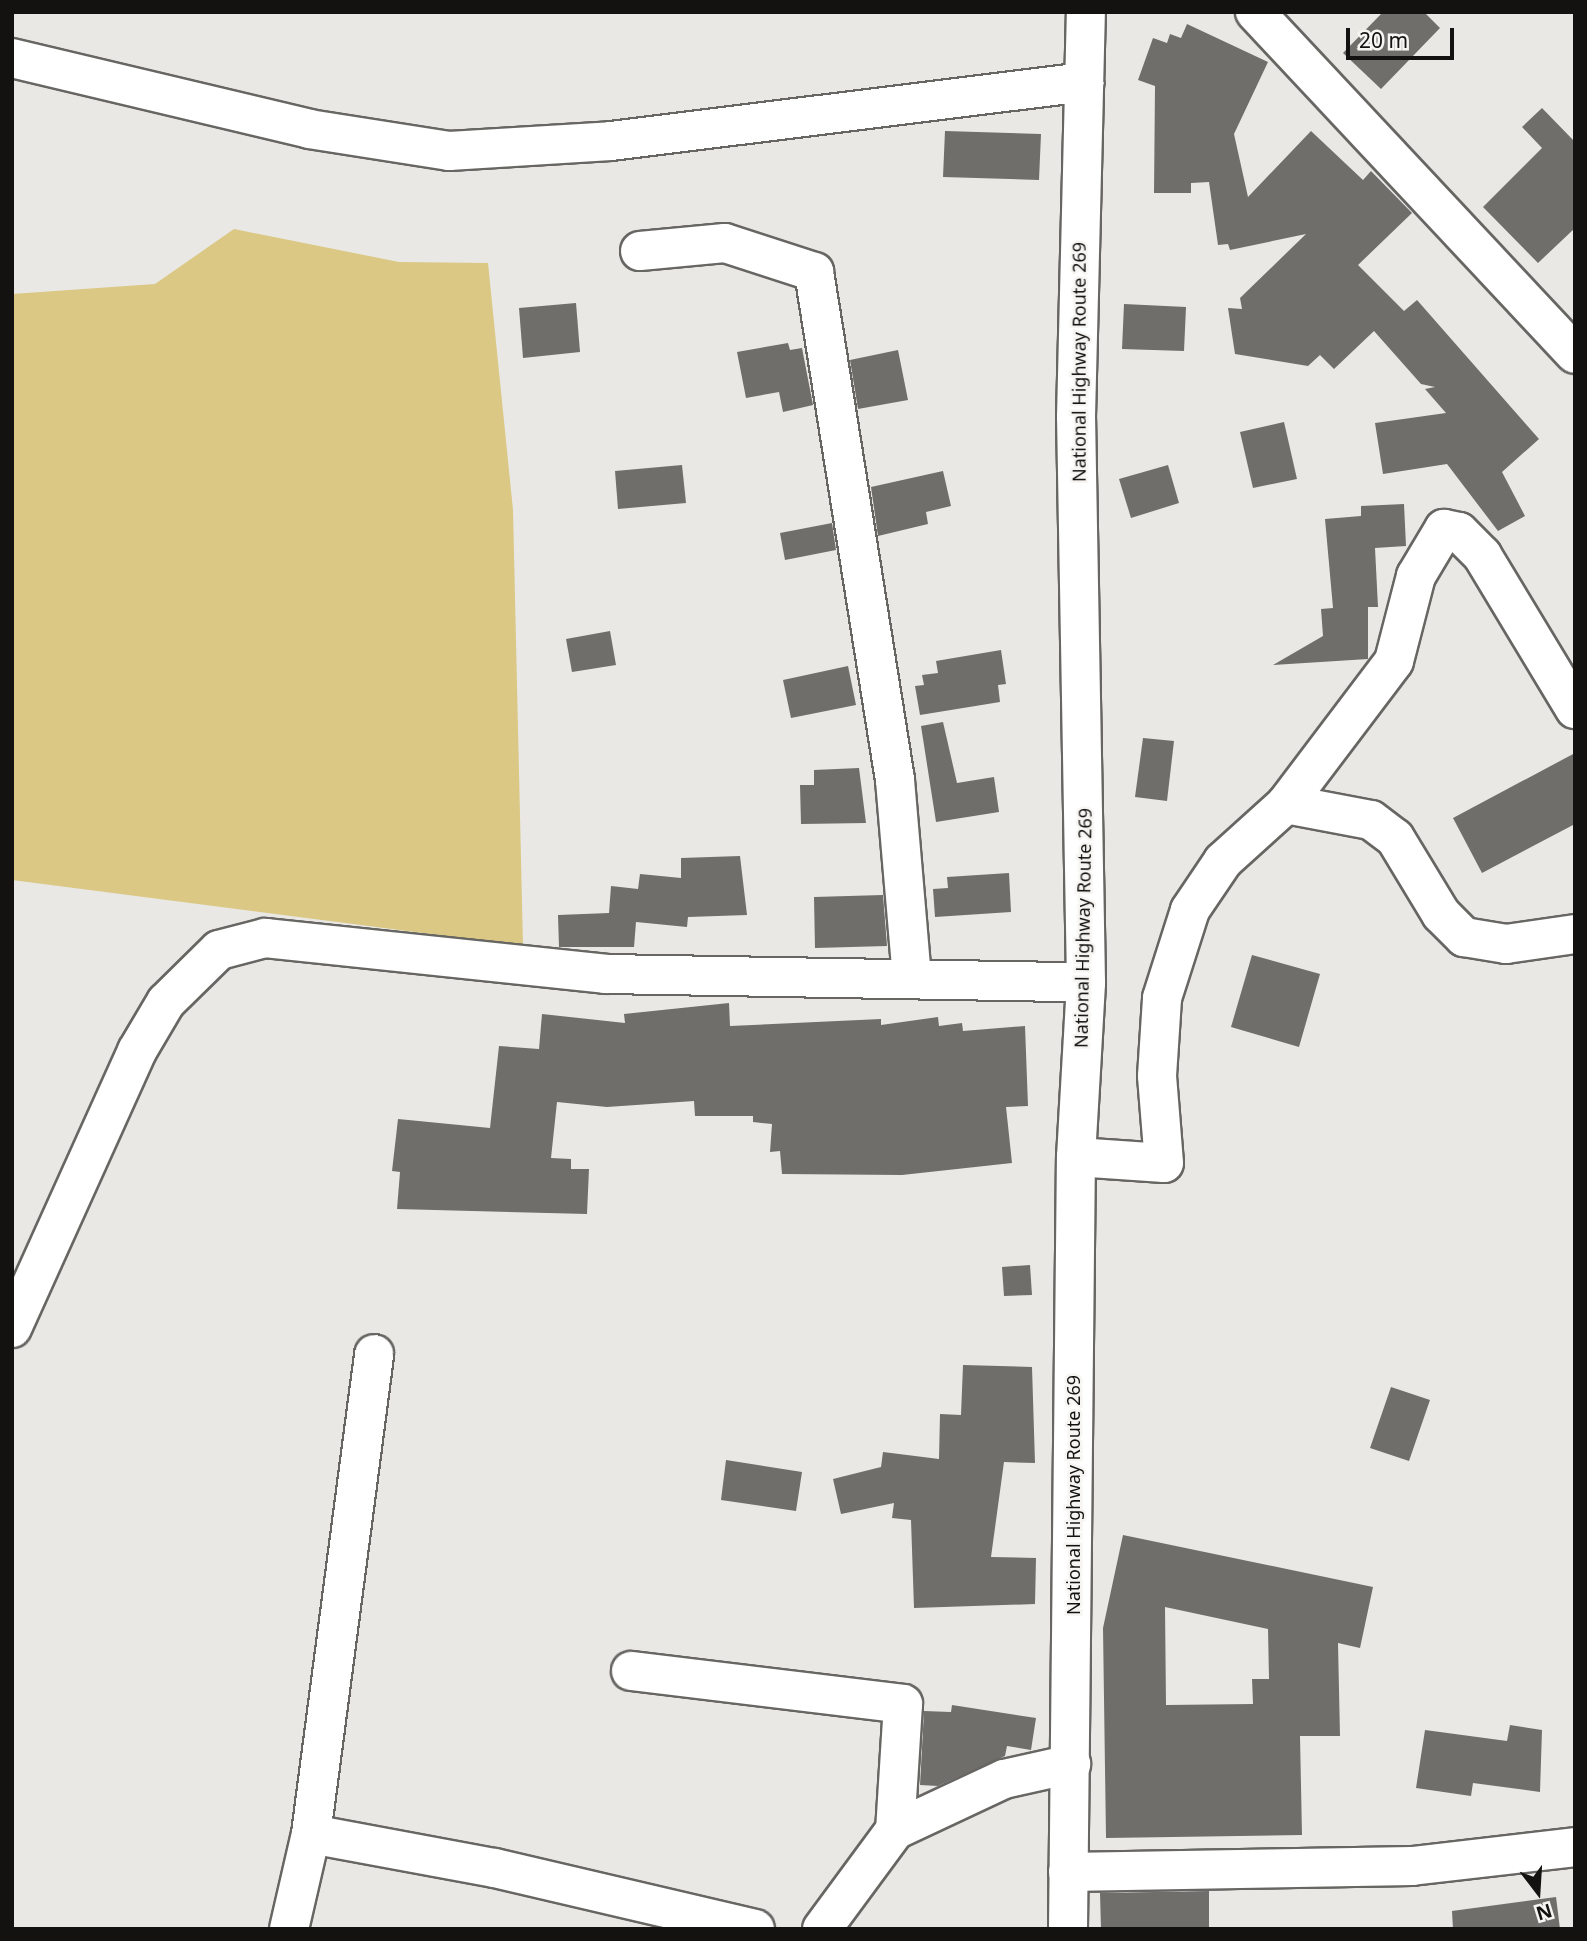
<!DOCTYPE html>
<html>
<head>
<meta charset="utf-8">
<style>
  body { margin:0 }
  #map { position:relative; width:1587px; height:1941px; overflow:hidden; background:#e9e8e5; font-family:"Noto Sans",sans-serif }
  div>[style] { position:absolute }
  .green>* { inset:0; background:#dac884 }
  .building>* { inset:0; background:#6f6e6b }
  .roads { filter:drop-shadow(2px 0 #676663) drop-shadow(-2px 0 #676663) drop-shadow(0 2px #676663) drop-shadow(0 -2px #676663) }
  .minor>* { height:38px; margin:-19px; padding:0 19px; transform-origin:19px; border-radius:19px; background:#fff }
  .highway>* { height:38px; margin:-19px; padding:0 19px; transform-origin:19px; border-radius:19px; background:#fff }
  span { translate:-50% -50%; white-space:nowrap; text-align:center; line-height:1.15; -webkit-text-stroke:5px #f6f5f2; paint-order:stroke }
  .street-label { font-size:18px; color:#131211 }
  .frame { position:absolute; inset:0; border:14px solid #131211; pointer-events:none }
  .north { position:absolute; left:1503px; top:1857px; width:70px; height:70px; -webkit-text-stroke:5px #f6f5f2; paint-order:stroke; rotate:163deg; font-size:19px; font-weight:700; line-height:28px; text-align:center; color:#131211 }
  .north::after { content:''; display:block; margin:auto; width:24px; height:32px; background:#131211; clip-path:polygon(50% 0,100% 100%,50% 72%,0 100%) }
  .scale { position:absolute; left:1346px; top:28px; width:108px; height:32px; box-sizing:border-box; border:4px solid #131211; border-top:0; padding-left:9px; font-size:21px; line-height:24px; white-space:nowrap; color:#131211; -webkit-text-stroke:5px #f6f5f2; paint-order:stroke }
</style>
</head>
<body>
<div id="map">
  <div class="green">
    <i style="clip-path:polygon(234px 229px,399px 262px,488px 263px,513px 510px,523px 946px,12px 880px,12px 294px,155px 284px)"></i>
  </div>
  <div class="building">
    <i style="clip-path:polygon(1383px 12px,1424px 12px,1440px 28px,1381px 89px,1343px 53px)"></i>
    <i style="clip-path:polygon(1187px 24px,1268px 62px,1234px 134px,1248px 197px,1311px 131px,1363px 180px,1371px 171px,1412px 213px,1358px 265px,1404px 311px,1417px 300px,1539px 439px,1502px 472px,1525px 516px,1498px 531px,1447px 464px,1383px 474px,1375px 423px,1446px 413px,1425px 389px,1435px 387px,1421px 384px,1374px 331px,1334px 369px,1320px 355px,1308px 366px,1235px 354px,1228px 308px,1242px 309px,1240px 298px,1306px 234px,1230px 250px,1228px 244px,1218px 245px,1209px 182px,1191px 183px,1191px 193px,1154px 193px,1155px 86px,1138px 80px,1153px 38px,1167px 43px,1170px 34px,1181px 38px)"></i>
    <i style="clip-path:polygon(1542px 108px,1575px 142px,1575px 228px,1538px 263px,1483px 207px,1542px 148px,1522px 127px)"></i>
    <i style="clip-path:polygon(945px 131px,1041px 134px,1039px 180px,943px 177px)"></i>
    <i style="clip-path:polygon(576px 303px,580px 352px,523px 358px,519px 308px)"></i>
    <i style="clip-path:polygon(1124px 304px,1186px 307px,1184px 351px,1122px 349px)"></i>
    <i style="clip-path:polygon(788px 343px,790px 350px,802px 348px,813px 405px,783px 412px,779px 392px,746px 398px,737px 352px)"></i>
    <i style="clip-path:polygon(898px 350px,908px 400px,858px 409px,850px 360px)"></i>
    <i style="clip-path:polygon(1284px 422px,1297px 479px,1253px 488px,1240px 432px)"></i>
    <i style="clip-path:polygon(682px 465px,686px 503px,618px 509px,615px 471px)"></i>
    <i style="clip-path:polygon(1168px 465px,1179px 503px,1131px 518px,1119px 479px)"></i>
    <i style="clip-path:polygon(943px 471px,951px 506px,926px 512px,928px 524px,878px 536px,871px 487px)"></i>
    <i style="clip-path:polygon(1404px 504px,1406px 546px,1375px 548px,1378px 607px,1368px 607px,1368px 659px,1273px 665px,1323px 636px,1321px 609px,1333px 608px,1325px 519px,1361px 516px,1361px 506px)"></i>
    <i style="clip-path:polygon(832px 523px,836px 550px,785px 560px,780px 533px)"></i>
    <i style="clip-path:polygon(610px 631px,616px 665px,572px 672px,566px 639px)"></i>
    <i style="clip-path:polygon(1001px 650px,1006px 684px,998px 685px,1000px 702px,920px 715px,915px 686px,924px 685px,922px 675px,938px 673px,936px 661px)"></i>
    <i style="clip-path:polygon(848px 666px,856px 705px,791px 718px,783px 680px)"></i>
    <i style="clip-path:polygon(943px 722px,957px 783px,994px 777px,999px 812px,936px 822px,921px 726px)"></i>
    <i style="clip-path:polygon(1143px 738px,1174px 741px,1167px 801px,1135px 797px)"></i>
    <i style="clip-path:polygon(1575px 753px,1575px 824px,1482px 873px,1453px 818px)"></i>
    <i style="clip-path:polygon(859px 768px,866px 823px,801px 824px,800px 785px,814px 785px,814px 770px)"></i>
    <i style="clip-path:polygon(740px 856px,747px 915px,688px 917px,687px 927px,636px 922px,634px 947px,559px 947px,558px 915px,609px 913px,611px 886px,638px 889px,640px 874px,681px 878px,681px 858px)"></i>
    <i style="clip-path:polygon(1009px 873px,1011px 912px,935px 917px,933px 889px,948px 888px,947px 877px)"></i>
    <i style="clip-path:polygon(883px 895px,887px 946px,815px 948px,814px 897px)"></i>
    <i style="clip-path:polygon(1252px 955px,1320px 974px,1299px 1047px,1231px 1027px)"></i>
    <i style="clip-path:polygon(729px 1003px,730px 1026px,881px 1019px,881px 1025px,938px 1017px,939px 1026px,962px 1023px,963px 1031px,1025px 1026px,1028px 1106px,1006px 1107px,1012px 1163px,902px 1175px,782px 1174px,780px 1151px,770px 1152px,772px 1124px,753px 1122px,753px 1116px,695px 1116px,694px 1101px,607px 1107px,557px 1102px,551px 1158px,571px 1159px,571px 1169px,589px 1169px,587px 1214px,397px 1209px,400px 1172px,392px 1171px,398px 1119px,490px 1128px,499px 1046px,539px 1049px,542px 1014px,625px 1023px,624px 1014px)"></i>
    <i style="clip-path:polygon(1030px 1265px,1032px 1295px,1004px 1296px,1002px 1267px)"></i>
    <i style="clip-path:polygon(963px 1365px,1032px 1367px,1035px 1463px,1004px 1462px,991px 1557px,1036px 1558px,1035px 1604px,914px 1608px,911px 1520px,892px 1518px,894px 1503px,841px 1514px,833px 1479px,881px 1467px,883px 1452px,939px 1459px,940px 1414px,961px 1415px)"></i>
    <i style="clip-path:polygon(1391px 1387px,1430px 1400px,1409px 1461px,1370px 1448px)"></i>
    <i style="clip-path:polygon(726px 1460px,802px 1472px,796px 1511px,721px 1500px)"></i>
    <i style="clip-path:polygon(evenodd,1123px 1535px,1373px 1587px,1360px 1648px,1338px 1643px,1340px 1736px,1300px 1736px,1302px 1835px,1106px 1838px,1103px 1628px,1123px 1535px,1165px 1607px,1268px 1629px,1269px 1679px,1252px 1679px,1253px 1704px,1166px 1705px,1165px 1607px)"></i>
    <i style="clip-path:polygon(952px 1705px,1036px 1718px,1031px 1750px,1007px 1746px,1005px 1756px,938px 1786px,920px 1785px,924px 1711px,951px 1712px)"></i>
    <i style="clip-path:polygon(1510px 1725px,1542px 1730px,1540px 1792px,1473px 1783px,1471px 1796px,1416px 1788px,1425px 1730px,1507px 1741px)"></i>
    <i style="clip-path:polygon(1209px 1891px,1209px 1929px,1101px 1929px,1100px 1893px)"></i>
    <i style="clip-path:polygon(1556px 1897px,1560px 1929px,1453px 1929px,1452px 1911px)"></i>
  </div>
  <div class="roads">
    <div class="minor">
      <i style="left:1255px;top:12px;width:468px;rotate:46.9deg"></i>
      <i style="left:12px;top:58px;width:305px;rotate:13.4deg"></i>
      <i style="left:309px;top:129px;width:142px;rotate:8.9deg"></i>
      <i style="left:449px;top:151px;width:162px;rotate:-3.5deg"></i>
      <i style="left:611px;top:141px;width:477px;rotate:-7.1deg"></i>
      <i style="left:640px;top:251px;width:85px;rotate:-5.4deg"></i>
      <i style="left:725px;top:243px;width:94px;rotate:18deg"></i>
      <i style="left:814px;top:272px;width:514px;rotate:80.94deg"></i>
      <i style="left:895px;top:780px;width:199px;rotate:85.1deg"></i>
      <i style="left:1286px;top:804px;width:86px;rotate:10.7deg"></i>
      <i style="left:1371px;top:820px;width:30px;rotate:37deg"></i>
      <i style="left:1395px;top:838px;width:89px;rotate:58.8deg"></i>
      <i style="left:1441px;top:914px;width:33px;rotate:45deg"></i>
      <i style="left:1464px;top:937px;width:43px;rotate:9.5deg"></i>
      <i style="left:1506px;top:944px;width:70px;rotate:-8.2deg"></i>
      <i style="left:1076px;top:1157px;width:88px;rotate:3.9deg"></i>
      <i style="left:1164px;top:1163px;width:87px;rotate:-94.6deg"></i>
      <i style="left:1157px;top:1076px;width:78px;rotate:-86.3deg"></i>
      <i style="left:1162px;top:998px;width:92px;rotate:-72.3deg"></i>
      <i style="left:1190px;top:910px;width:59px;rotate:-56deg"></i>
      <i style="left:1223px;top:861px;width:85px;rotate:-42.1deg"></i>
      <i style="left:1286px;top:804px;width:179px;rotate:-52.9deg"></i>
      <i style="left:1394px;top:661px;width:88px;rotate:-75.5deg"></i>
      <i style="left:1416px;top:576px;width:55px;rotate:-59.2deg"></i>
      <i style="left:1444px;top:529px;width:15px;rotate:11deg"></i>
      <i style="left:1459px;top:532px;width:33px;rotate:45deg"></i>
      <i style="left:1482px;top:555px;width:180px;rotate:58.9deg"></i>
      <i style="left:12px;top:1328px;width:304px;rotate:-65.7deg"></i>
      <i style="left:137px;top:1051px;width:57px;rotate:-59.4deg"></i>
      <i style="left:166px;top:1002px;width:74px;rotate:-44.5deg"></i>
      <i style="left:219px;top:950px;width:48px;rotate:-14.6deg"></i>
      <i style="left:265px;top:938px;width:342px;rotate:6deg"></i>
      <i style="left:605px;top:974px;width:481px;rotate:1deg"></i>
      <i style="left:631px;top:1671px;width:274px;rotate:6.9deg"></i>
      <i style="left:903px;top:1704px;width:126px;rotate:93.6deg"></i>
      <i style="left:311px;top:1834px;width:187px;rotate:10.5deg"></i>
      <i style="left:495px;top:1868px;width:267px;rotate:13.2deg"></i>
      <i style="left:1068px;top:1872px;width:344px;rotate:-1deg"></i>
      <i style="left:1412px;top:1866px;width:164px;rotate:-6.6deg"></i>
      <i style="left:289px;top:1929px;width:98px;rotate:-77deg"></i>
      <i style="left:311px;top:1834px;width:484px;rotate:-82.5deg"></i>
      <i style="left:822px;top:1929px;width:123px;rotate:-53.6deg"></i>
      <i style="left:895px;top:1830px;width:120px;rotate:-25.1deg"></i>
      <i style="left:1004px;top:1779px;width:69px;rotate:-12.6deg"></i>
    </div>
    <div class="highway">
      <i style="left:1068px;top:1929px;width:772px;rotate:-89.41deg"></i>
      <i style="left:1076px;top:1157px;width:175px;rotate:-86.7deg"></i>
      <i style="left:1086px;top:982px;width:565px;rotate:-91.01deg"></i>
      <i style="left:1076px;top:417px;width:405px;rotate:-88.6deg"></i>
    </div>
  </div>
  <div class="street-label">
    <span style="left:1079px;top:362px;rotate:-90deg">National Highway Route 269</span>
    <span style="left:1083px;top:928px;rotate:-89deg">National Highway Route 269</span>
    <span style="left:1073px;top:1495px;rotate:-90deg">National Highway Route 269</span>
  </div>
  <div class="frame"></div>
  <div class="north">N</div>
  <div class="scale">20 m</div>
</div>
</body>
</html>
